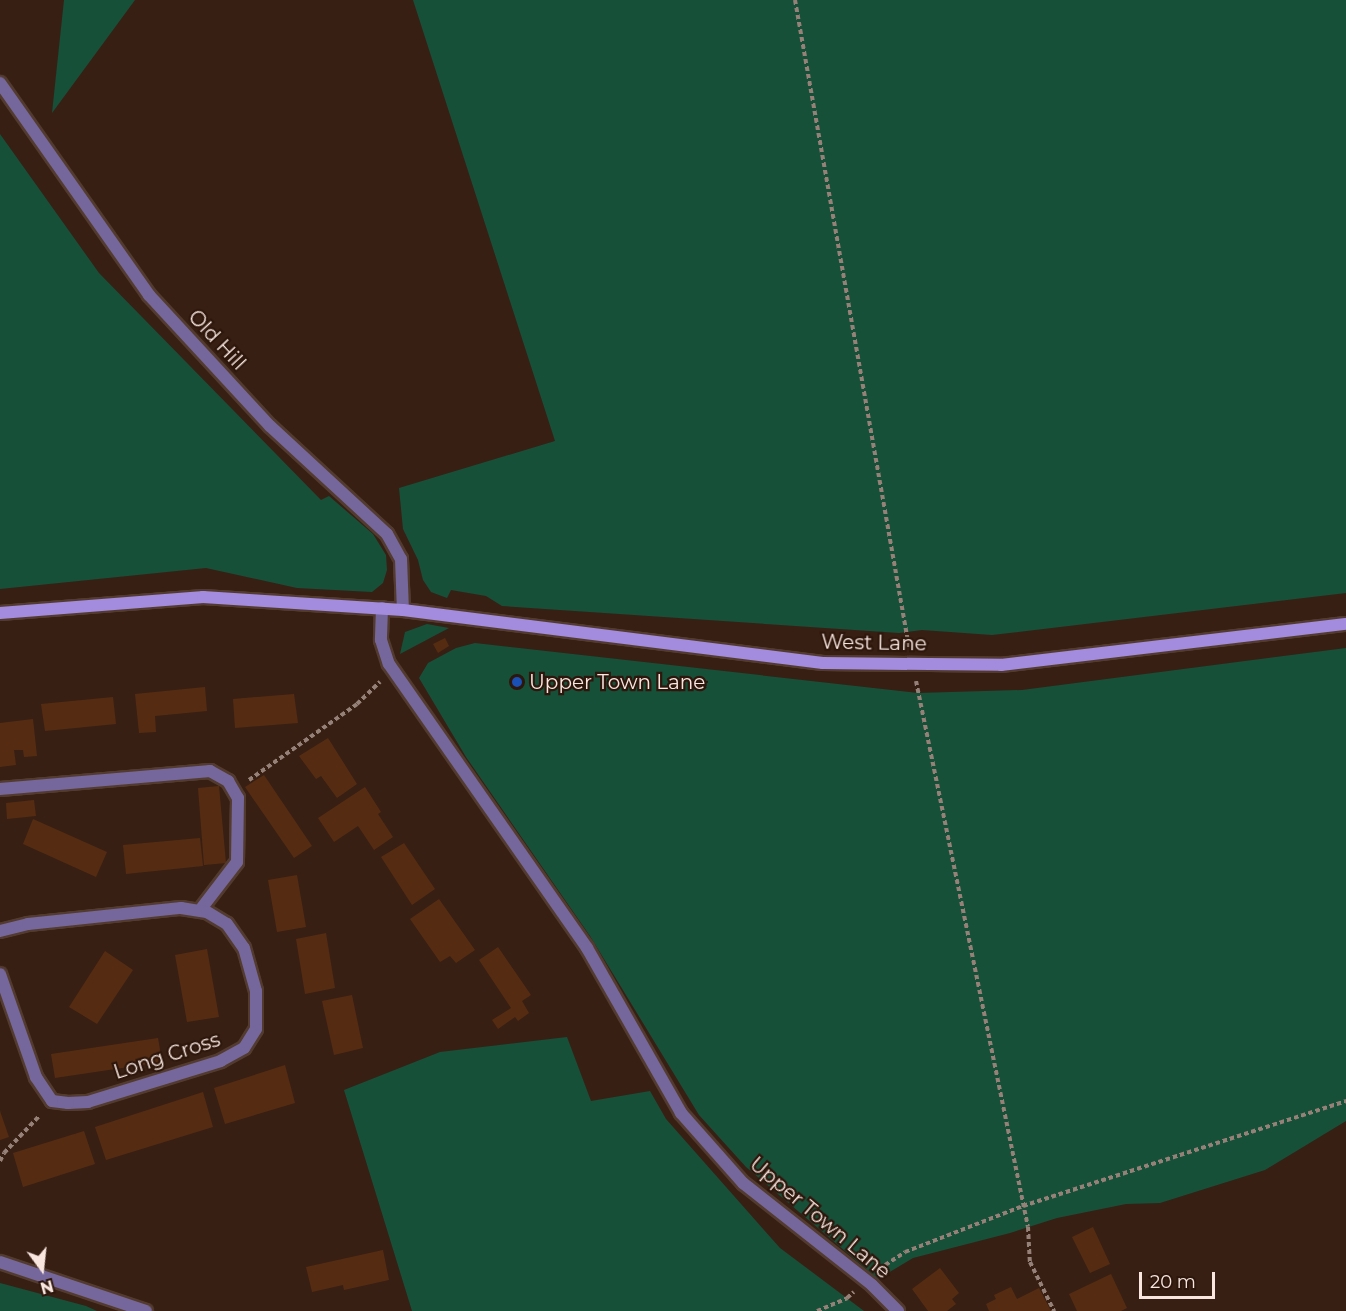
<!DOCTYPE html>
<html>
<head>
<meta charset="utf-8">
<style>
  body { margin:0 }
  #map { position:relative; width:1346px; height:1311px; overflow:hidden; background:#381f14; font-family:Montserrat,sans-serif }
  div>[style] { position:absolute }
  .green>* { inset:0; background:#175039 }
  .building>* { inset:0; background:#552c12 }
  .path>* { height:4px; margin-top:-2px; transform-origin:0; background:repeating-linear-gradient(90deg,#968178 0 4.5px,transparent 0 7.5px) }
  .roads { filter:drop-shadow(2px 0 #533b30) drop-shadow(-2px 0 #533b30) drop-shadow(0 2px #533b30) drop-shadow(0 -2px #533b30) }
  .lane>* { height:12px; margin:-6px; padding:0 6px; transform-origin:6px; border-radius:6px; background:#75679b }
  .street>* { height:12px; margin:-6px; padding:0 6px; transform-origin:6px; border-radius:6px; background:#75679b }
  .secondary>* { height:12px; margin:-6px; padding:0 6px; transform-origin:6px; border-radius:6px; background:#a38bde }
  .dots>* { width:16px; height:16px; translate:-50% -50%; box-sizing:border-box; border:3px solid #2d160b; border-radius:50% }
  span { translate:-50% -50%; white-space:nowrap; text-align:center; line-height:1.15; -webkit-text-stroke:4.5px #2d160b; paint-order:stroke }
  .street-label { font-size:20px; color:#f8e6df }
  .poi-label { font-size:20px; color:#f8e6df }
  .left { translate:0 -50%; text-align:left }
  .north { position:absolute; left:12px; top:1239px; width:60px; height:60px; -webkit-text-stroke:4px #2d160b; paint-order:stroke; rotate:165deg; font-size:16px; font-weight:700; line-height:24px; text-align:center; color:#f8e6df }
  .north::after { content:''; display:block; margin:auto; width:21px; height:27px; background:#f8e6df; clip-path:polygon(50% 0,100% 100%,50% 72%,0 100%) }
  .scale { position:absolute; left:1139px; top:1272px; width:76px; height:27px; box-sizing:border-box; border:3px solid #f8e6df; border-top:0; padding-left:8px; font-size:18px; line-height:21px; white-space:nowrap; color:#f8e6df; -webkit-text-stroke:4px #2d160b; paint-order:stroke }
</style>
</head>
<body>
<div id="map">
  <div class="green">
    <i style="clip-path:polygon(64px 0,135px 0,52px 113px)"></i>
    <i style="clip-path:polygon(413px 0,1346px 0,1346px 593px,992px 635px,922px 630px,899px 633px,502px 606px,486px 596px,451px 590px,447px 598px,431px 592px,423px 580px,418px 560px,403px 529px,399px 488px,555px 441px)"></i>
    <i style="clip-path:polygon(0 134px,99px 273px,321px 500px,329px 496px,373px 534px,386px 555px,387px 570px,383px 583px,372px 592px,297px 588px,206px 568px,0 589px)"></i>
    <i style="clip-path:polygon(427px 624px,449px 628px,400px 654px,405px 632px)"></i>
    <i style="clip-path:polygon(475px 643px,918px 693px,1022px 690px,1346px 648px,1346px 1121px,1265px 1170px,1160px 1203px,1126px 1204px,1057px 1218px,1010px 1233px,913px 1258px,878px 1279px,746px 1167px,699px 1115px,590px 936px,466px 757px,419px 678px,428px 663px,456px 648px)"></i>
    <i style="clip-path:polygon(567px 1037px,591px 1101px,650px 1091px,666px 1119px,780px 1248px,864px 1311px,412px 1311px,344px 1090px,440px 1052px)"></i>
    <i style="clip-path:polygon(0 1283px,86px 1306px,97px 1311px,0 1311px)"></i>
  </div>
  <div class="building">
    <i style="clip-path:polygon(445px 638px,449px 646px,438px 653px,433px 644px)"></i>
    <i style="clip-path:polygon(205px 687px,207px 711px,155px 716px,156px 732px,139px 733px,135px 694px)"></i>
    <i style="clip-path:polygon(294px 694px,298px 723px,235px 728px,233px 699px)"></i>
    <i style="clip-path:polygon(113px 697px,116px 724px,45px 731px,41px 704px)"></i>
    <i style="clip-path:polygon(33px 719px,37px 756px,24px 757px,23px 750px,14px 750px,16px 765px,0 767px,0 723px)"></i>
    <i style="clip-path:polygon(328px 738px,357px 784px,337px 798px,321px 776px,316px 779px,299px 756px)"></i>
    <i style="clip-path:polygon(264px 775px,312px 846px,294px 858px,245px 787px)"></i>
    <i style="clip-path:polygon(219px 786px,226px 863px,204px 865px,198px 788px)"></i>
    <i style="clip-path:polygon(365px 787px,381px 812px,378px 814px,393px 837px,374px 850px,358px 826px,334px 842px,318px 818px)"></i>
    <i style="clip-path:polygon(34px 800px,36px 816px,7px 819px,6px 803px)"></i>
    <i style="clip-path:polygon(33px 819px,107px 852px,96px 877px,23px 844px)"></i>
    <i style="clip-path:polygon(200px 838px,203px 866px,126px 874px,123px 845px)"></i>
    <i style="clip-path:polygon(404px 843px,435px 889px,412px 905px,381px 857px)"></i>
    <i style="clip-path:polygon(297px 875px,306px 927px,277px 932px,268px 880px)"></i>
    <i style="clip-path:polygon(439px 899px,475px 950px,456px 963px,450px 956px,440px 962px,410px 919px)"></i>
    <i style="clip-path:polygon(326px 933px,335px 988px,305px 994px,296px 939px)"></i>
    <i style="clip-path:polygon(498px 947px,531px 995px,522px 1001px,529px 1013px,518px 1021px,515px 1017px,498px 1029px,492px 1020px,511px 1008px,479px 960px)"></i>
    <i style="clip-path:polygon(207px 949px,219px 1017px,187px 1022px,175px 955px)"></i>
    <i style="clip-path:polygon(105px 951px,133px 970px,97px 1024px,69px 1007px)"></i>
    <i style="clip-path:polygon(352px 995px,363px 1048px,334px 1055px,322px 1001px)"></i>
    <i style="clip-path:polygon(158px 1038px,162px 1062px,55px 1078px,51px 1054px)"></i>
    <i style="clip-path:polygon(285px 1065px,295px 1103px,225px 1124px,214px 1088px)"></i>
    <i style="clip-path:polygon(203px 1092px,213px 1127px,106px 1160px,95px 1127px)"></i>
    <i style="clip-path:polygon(0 1111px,9px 1137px,0 1140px)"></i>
    <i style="clip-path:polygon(84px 1131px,95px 1164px,23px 1187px,13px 1153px)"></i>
    <i style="clip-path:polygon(1093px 1227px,1110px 1264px,1090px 1273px,1072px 1237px)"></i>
    <i style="clip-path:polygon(383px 1250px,389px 1280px,344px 1290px,343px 1285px,312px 1292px,306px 1267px)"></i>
    <i style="clip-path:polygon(940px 1268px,959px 1293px,952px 1299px,956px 1304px,947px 1311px,928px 1311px,912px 1289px)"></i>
    <i style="clip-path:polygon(1111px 1274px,1127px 1308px,1121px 1311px,1077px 1311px,1069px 1294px)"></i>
    <i style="clip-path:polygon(1011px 1287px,1017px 1299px,1039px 1288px,1051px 1311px,989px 1311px,986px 1304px,996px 1299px,994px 1295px)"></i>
  </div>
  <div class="path">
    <i style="left:795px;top:0;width:657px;rotate:80.01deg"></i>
    <i style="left:916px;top:681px;width:557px;rotate:78.41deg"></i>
    <i style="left:1028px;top:1227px;width:35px;rotate:87deg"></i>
    <i style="left:1030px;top:1262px;width:55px;rotate:63.9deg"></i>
    <i style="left:249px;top:780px;width:132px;rotate:-35.1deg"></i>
    <i style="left:357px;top:704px;width:32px;rotate:-44deg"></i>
    <i style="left:0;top:1161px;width:9px;rotate:-63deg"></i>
    <i style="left:4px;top:1153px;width:52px;rotate:-46.5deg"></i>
    <i style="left:879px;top:1269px;width:31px;rotate:-33deg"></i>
    <i style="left:905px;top:1252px;width:127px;rotate:-21.3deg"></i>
    <i style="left:1023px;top:1206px;width:340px;rotate:-18deg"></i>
    <i style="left:817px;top:1311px;width:33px;rotate:-23deg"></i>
    <i style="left:847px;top:1298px;width:9px;rotate:-41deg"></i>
  </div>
  <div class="roads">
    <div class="lane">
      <i style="left:0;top:789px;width:211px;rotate:-4.9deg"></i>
      <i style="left:210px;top:771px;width:21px;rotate:29deg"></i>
      <i style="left:228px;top:781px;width:20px;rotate:60deg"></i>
      <i style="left:238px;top:798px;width:64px;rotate:90.9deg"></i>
      <i style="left:237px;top:862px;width:61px;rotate:127.6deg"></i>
    </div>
    <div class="street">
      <i style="left:0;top:83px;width:259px;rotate:54.9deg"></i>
      <i style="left:149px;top:295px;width:178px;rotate:47.3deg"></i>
      <i style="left:270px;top:426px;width:159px;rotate:42.7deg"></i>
      <i style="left:387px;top:534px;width:29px;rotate:61deg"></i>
      <i style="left:401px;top:559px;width:51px;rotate:87.8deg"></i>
      <i style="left:382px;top:608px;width:32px;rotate:92deg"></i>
      <i style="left:381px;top:640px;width:25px;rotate:72deg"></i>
      <i style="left:389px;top:664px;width:346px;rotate:55.1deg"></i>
      <i style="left:587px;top:948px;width:190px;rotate:60.3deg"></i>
      <i style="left:681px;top:1113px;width:94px;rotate:48.5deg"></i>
      <i style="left:743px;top:1183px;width:164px;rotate:38.3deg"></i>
      <i style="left:872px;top:1285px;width:37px;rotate:45deg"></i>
      <i style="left:0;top:931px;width:29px;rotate:-14deg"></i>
      <i style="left:28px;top:924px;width:154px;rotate:-6deg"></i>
      <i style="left:181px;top:908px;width:26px;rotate:9deg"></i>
      <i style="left:207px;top:912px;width:23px;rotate:31deg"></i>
      <i style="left:227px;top:924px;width:29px;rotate:55deg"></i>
      <i style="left:244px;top:948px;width:45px;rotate:74.4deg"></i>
      <i style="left:256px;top:991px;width:38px;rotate:90deg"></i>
      <i style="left:256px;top:1029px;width:22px;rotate:122deg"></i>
      <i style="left:244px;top:1048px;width:26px;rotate:151deg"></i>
      <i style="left:221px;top:1061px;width:139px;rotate:162.9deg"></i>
      <i style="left:88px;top:1102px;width:20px;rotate:177deg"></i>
      <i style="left:68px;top:1103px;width:16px;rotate:-173deg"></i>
      <i style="left:52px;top:1101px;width:29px;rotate:-124deg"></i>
      <i style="left:36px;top:1077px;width:109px;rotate:-109.3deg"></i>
      <i style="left:0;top:1262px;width:154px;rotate:18.6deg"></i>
    </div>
    <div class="secondary">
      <i style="left:0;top:613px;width:204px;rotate:-4.5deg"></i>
      <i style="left:203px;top:597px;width:200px;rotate:3.7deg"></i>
      <i style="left:403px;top:610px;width:423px;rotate:7.2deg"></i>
      <i style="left:823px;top:663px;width:178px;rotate:0.6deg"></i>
      <i style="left:1001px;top:665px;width:347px;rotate:-6.8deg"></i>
    </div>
  </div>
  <div class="dots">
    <i style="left:517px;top:682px;background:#1a4fb4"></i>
  </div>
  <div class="street-label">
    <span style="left:217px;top:340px;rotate:47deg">Old Hill</span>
    <span style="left:874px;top:643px;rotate:1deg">West Lane</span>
    <span style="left:167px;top:1056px;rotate:-18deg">Long Cross</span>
    <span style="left:820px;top:1218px;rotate:40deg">Upper Town Lane</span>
  </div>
  <div class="poi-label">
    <span class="left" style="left:529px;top:682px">Upper Town Lane</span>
  </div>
  <div class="north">N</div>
  <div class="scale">20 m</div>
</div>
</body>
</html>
